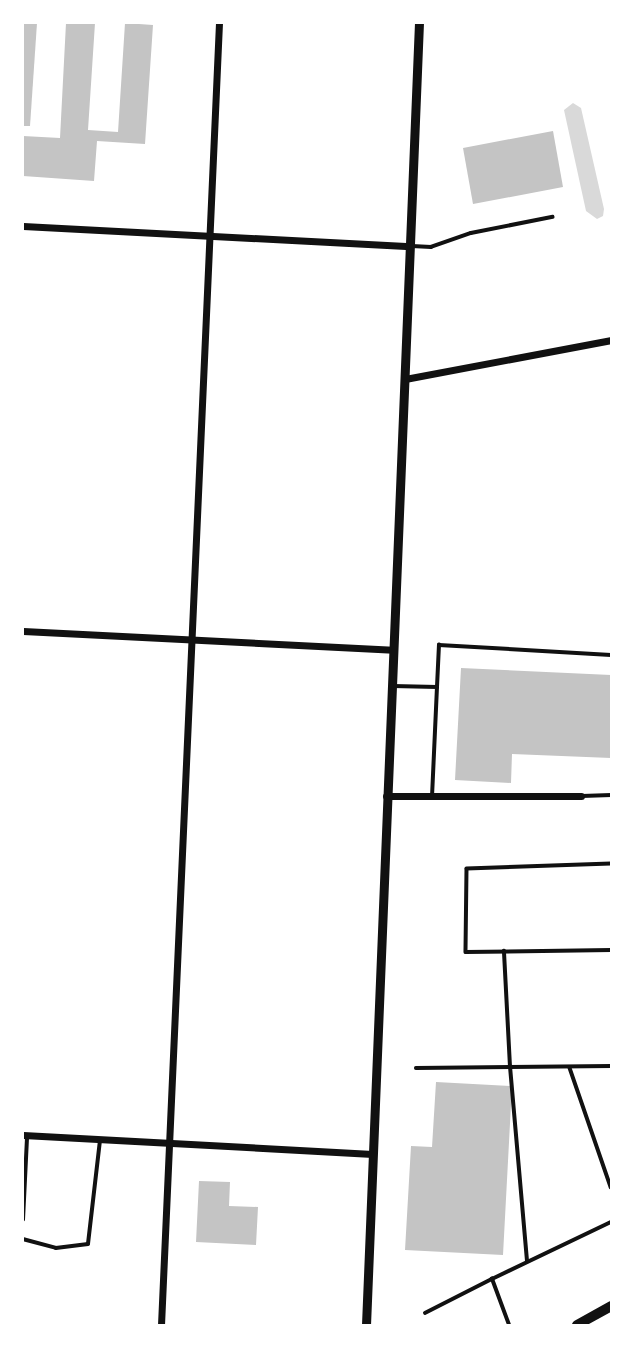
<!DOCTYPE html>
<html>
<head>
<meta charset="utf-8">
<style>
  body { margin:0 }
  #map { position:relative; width:634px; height:1348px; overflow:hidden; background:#fff; font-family:"Libre Baskerville",serif }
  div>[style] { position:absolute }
  .water>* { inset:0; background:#d9d9d9 }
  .building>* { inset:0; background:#c4c4c4 }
  .service>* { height:3.5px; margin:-1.75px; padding:0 1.75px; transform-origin:1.75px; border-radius:1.75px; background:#111 }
  .minor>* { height:7px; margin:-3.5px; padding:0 3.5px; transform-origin:3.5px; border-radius:3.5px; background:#111 }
  .tertiary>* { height:9px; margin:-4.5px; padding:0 4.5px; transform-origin:4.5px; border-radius:4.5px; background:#111 }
  .secondary>* { height:10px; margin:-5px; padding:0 5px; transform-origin:5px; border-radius:5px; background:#111 }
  span { translate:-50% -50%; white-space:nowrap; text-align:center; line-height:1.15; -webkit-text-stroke:7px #fff; paint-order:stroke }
  .frame { position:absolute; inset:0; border:24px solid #fff; pointer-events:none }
</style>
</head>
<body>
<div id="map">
  <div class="water">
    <i style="clip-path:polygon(573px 103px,581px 108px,604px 209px,603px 216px,597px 219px,586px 211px,564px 110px)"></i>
  </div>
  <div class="building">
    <i style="clip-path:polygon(23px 23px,37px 23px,30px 126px,23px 126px)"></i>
    <i style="clip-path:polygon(66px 23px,95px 23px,88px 130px,118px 132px,125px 23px,153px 25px,145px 144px,97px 141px,94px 181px,23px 176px,23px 136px,60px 138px)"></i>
    <i style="clip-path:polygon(553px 131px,563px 187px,473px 204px,463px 148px)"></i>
    <i style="clip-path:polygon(461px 668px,611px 675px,611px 758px,512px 754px,511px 783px,455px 780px)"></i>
    <i style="clip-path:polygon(436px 1082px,512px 1086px,503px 1255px,405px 1250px,411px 1146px,432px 1147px)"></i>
    <i style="clip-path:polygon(199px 1181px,230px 1182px,229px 1206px,258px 1207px,256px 1245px,196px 1242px)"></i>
  </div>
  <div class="service">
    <i style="left:412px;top:246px;width:19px;rotate:3deg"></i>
    <i style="left:431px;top:247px;width:42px;rotate:-19.3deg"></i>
    <i style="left:471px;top:233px;width:83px;rotate:-11.2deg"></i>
    <i style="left:393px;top:686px;width:44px;rotate:1.3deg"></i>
    <i style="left:437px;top:687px;width:42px;rotate:-87.3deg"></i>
    <i style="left:439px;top:645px;width:172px;rotate:3.3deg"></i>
    <i style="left:582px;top:796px;width:29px;rotate:-2deg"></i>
    <i style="left:432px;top:797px;width:110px;rotate:-87.4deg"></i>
    <i style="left:611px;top:864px;width:144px;rotate:178deg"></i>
    <i style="left:467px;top:869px;width:83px;rotate:90.7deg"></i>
    <i style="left:466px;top:952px;width:145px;rotate:-0.8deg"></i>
    <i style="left:416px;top:1068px;width:94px;rotate:-0.6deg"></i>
    <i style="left:510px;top:1067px;width:116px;rotate:-93deg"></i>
    <i style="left:570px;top:1068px;width:126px;rotate:71deg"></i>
    <i style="left:23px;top:1220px;width:83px;rotate:-87.2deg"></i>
    <i style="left:23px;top:1239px;width:34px;rotate:15deg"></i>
    <i style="left:56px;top:1248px;width:32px;rotate:-7deg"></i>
    <i style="left:88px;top:1244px;width:105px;rotate:-83.4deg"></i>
    <i style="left:527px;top:1261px;width:195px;rotate:-95deg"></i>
    <i style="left:510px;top:1067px;width:101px;rotate:-0.6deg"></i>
    <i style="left:425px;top:1313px;width:75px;rotate:-26.9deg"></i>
    <i style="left:509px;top:1325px;width:49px;rotate:-110.3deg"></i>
    <i style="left:492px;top:1279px;width:132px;rotate:-25.6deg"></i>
  </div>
  <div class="minor">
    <i style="left:23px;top:226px;width:388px;rotate:3deg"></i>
    <i style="left:405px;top:379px;width:210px;rotate:-10.7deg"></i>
    <i style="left:23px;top:631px;width:370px;rotate:2.9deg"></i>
    <i style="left:386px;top:796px;width:195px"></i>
    <i style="left:23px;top:1135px;width:350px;rotate:3.1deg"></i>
    <i style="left:161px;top:1325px;width:1303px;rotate:-87.45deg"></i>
  </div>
  <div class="tertiary">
    <i style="left:366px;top:1325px;width:1303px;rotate:-87.67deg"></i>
  </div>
  <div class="secondary">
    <i style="left:577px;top:1325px;width:39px;rotate:-29deg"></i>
  </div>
  <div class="frame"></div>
</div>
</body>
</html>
